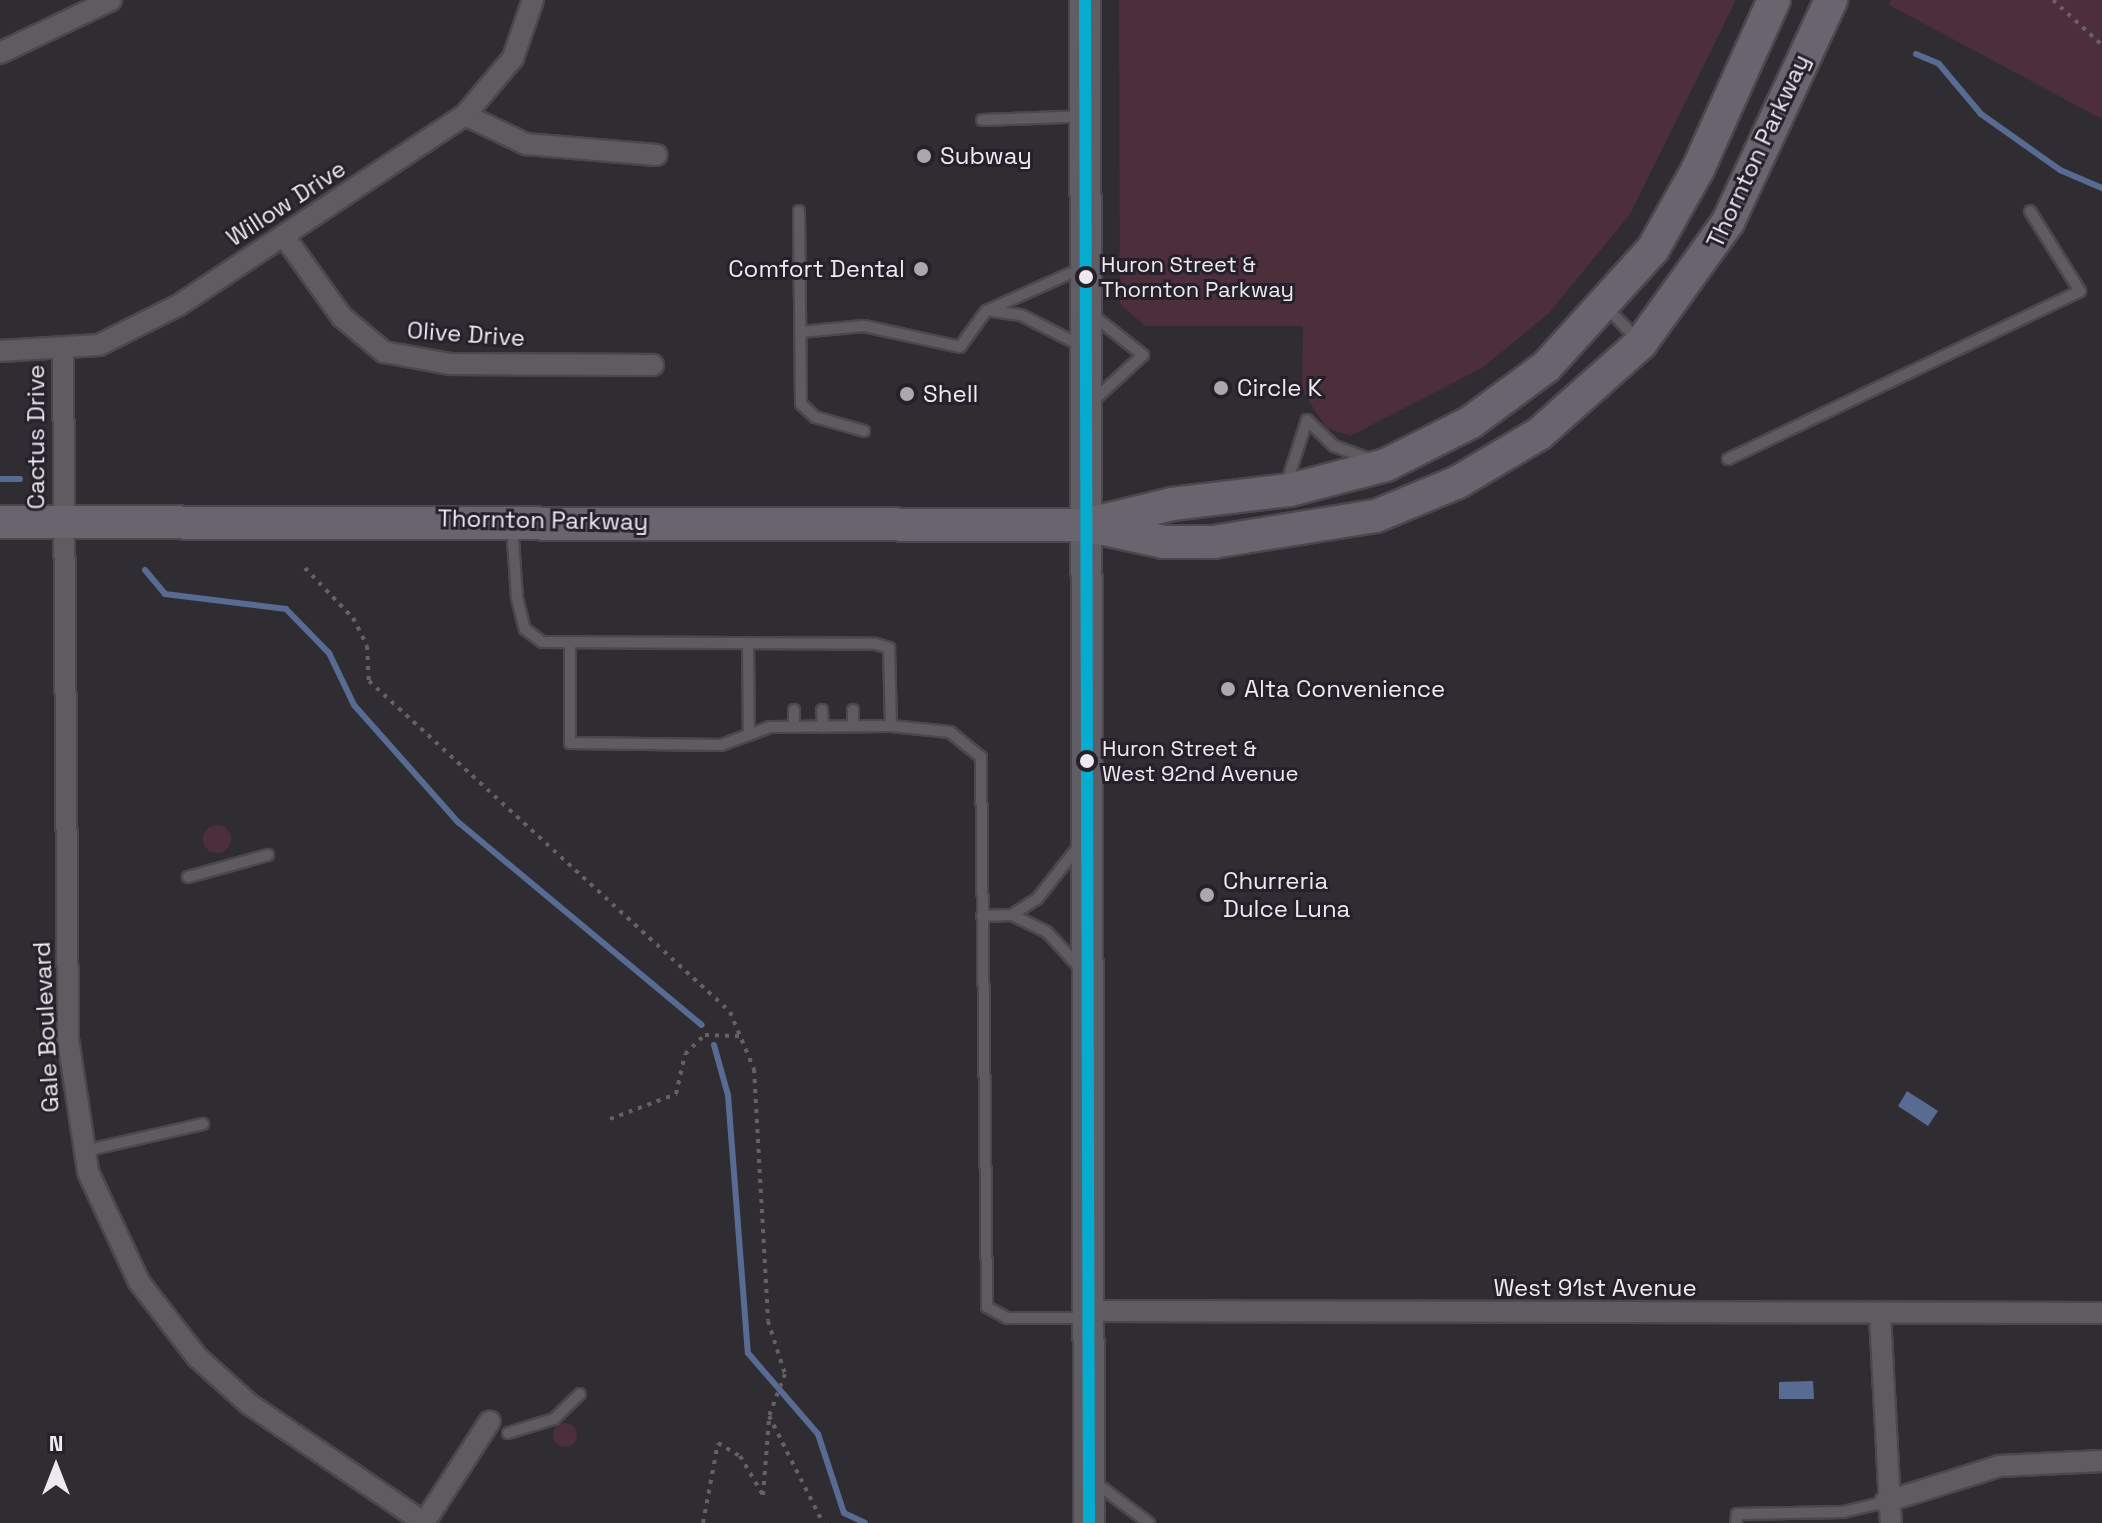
<!DOCTYPE html>
<html>
<head>
<meta charset="utf-8">
<style>
  body { margin:0 }
  #map { position:relative; width:2102px; height:1523px; overflow:hidden; background:#302d32; font-family:"Space Grotesk",sans-serif }
  div>[style] { position:absolute }
  .green>* { inset:0; background:#4d2e3b }
  .round { border-radius:50% }
  .water>* { inset:0; background:#586b93 }
  .stream>* { height:6px; margin:-3px; padding:0 3px; transform-origin:3px; border-radius:3px; background:#586b93 }
  .path>* { height:4px; margin-top:-2px; transform-origin:0; background:repeating-linear-gradient(90deg,#646265 0 4px,transparent 0 10px) }
  .roads { filter:drop-shadow(2px 0 #4b484d) drop-shadow(-2px 0 #4b484d) drop-shadow(0 2px #4b484d) drop-shadow(0 -2px #4b484d) }
  .lane>* { height:10px; margin:-5px; padding:0 5px; transform-origin:5px; border-radius:5px; background:#5e5c61 }
  .street>* { height:20px; margin:-10px; padding:0 10px; transform-origin:10px; border-radius:10px; background:#5e5c61 }
  .secondary>* { height:30px; margin:-15px; padding:0 15px; transform-origin:15px; border-radius:15px; background:#605d65 }
  .primary>* { height:32px; margin:-16px; padding:0 16px; transform-origin:16px; border-radius:16px; background:#68656f }
  .bus-1>* { height:12px; margin:-6px; padding:0 6px; transform-origin:6px; border-radius:6px; background:#06acd0 }
  .dots>* { width:22px; height:22px; translate:-50% -50%; box-sizing:border-box; border:4px solid #26202b; border-radius:50% }
  span { translate:-50% -50%; white-space:nowrap; text-align:center; line-height:1.15; -webkit-text-stroke:6px #26202b; paint-order:stroke }
  .bus-label { font-size:22px; color:#ede9f0 }
  .left { translate:0 -50%; text-align:left }
  .street-label { font-size:24px; color:#ede9f0 }
  .poi-label { font-size:24px; color:#ede9f0 }
  .right { translate:-100% -50%; text-align:right }
  .north { position:absolute; left:16px; top:1427px; width:80px; height:80px; -webkit-text-stroke:6px #26202b; paint-order:stroke; rotate:0deg; font-size:22px; font-weight:700; line-height:32px; text-align:center; color:#ede9f0 }
  .north::after { content:''; display:block; margin:auto; width:28px; height:36px; background:#ede9f0; clip-path:polygon(50% 0,100% 100%,50% 72%,0 100%) }
</style>
</head>
<body>
<div id="map">
  <div class="green">
    <i style="clip-path:polygon(1119px 0,1736px 0,1630px 214px,1549px 313px,1482px 368px,1350px 436px,1327px 428px,1302px 391px,1303px 326px,1145px 326px,1120px 304px)"></i>
    <i style="clip-path:polygon(1891px 0,2102px 0,2102px 119px,1889px 5px)"></i>
    <i class="round" style="left:203px;top:825px;width:28px;height:28px"></i>
    <i class="round" style="left:553px;top:1423px;width:24px;height:24px"></i>
  </div>
  <div class="water">
    <i style="clip-path:polygon(1907px 1091px,1938px 1111px,1928px 1126px,1898px 1106px)"></i>
    <i style="clip-path:polygon(1813px 1381px,1814px 1399px,1779px 1399px,1779px 1382px)"></i>
  </div>
  <div class="stream">
    <i style="left:1916px;top:54px;width:25px;rotate:23deg"></i>
    <i style="left:1939px;top:64px;width:65px;rotate:50deg"></i>
    <i style="left:1981px;top:114px;width:97px;rotate:35.3deg"></i>
    <i style="left:2060px;top:170px;width:46px;rotate:23.2deg"></i>
    <i style="left:0;top:479px;width:20px"></i>
    <i style="left:145px;top:570px;width:31px;rotate:50deg"></i>
    <i style="left:165px;top:594px;width:122px;rotate:7.1deg"></i>
    <i style="left:286px;top:609px;width:62px;rotate:45.7deg"></i>
    <i style="left:329px;top:653px;width:58px;rotate:64.3deg"></i>
    <i style="left:354px;top:705px;width:157px;rotate:48.4deg"></i>
    <i style="left:458px;top:822px;width:317px;rotate:39.8deg"></i>
    <i style="left:714px;top:1045px;width:52px;rotate:74.4deg"></i>
    <i style="left:728px;top:1095px;width:259px;rotate:85.6deg"></i>
    <i style="left:748px;top:1353px;width:107px;rotate:49.2deg"></i>
    <i style="left:818px;top:1434px;width:83px;rotate:71.8deg"></i>
    <i style="left:844px;top:1513px;width:23px;rotate:25deg"></i>
  </div>
  <div class="path">
    <i style="left:2053px;top:0;width:67px;rotate:42.6deg"></i>
    <i style="left:305px;top:568px;width:69px;rotate:46.2deg"></i>
    <i style="left:353px;top:618px;width:31px;rotate:63deg"></i>
    <i style="left:367px;top:646px;width:35px;rotate:87deg"></i>
    <i style="left:369px;top:681px;width:490px;rotate:42.5deg"></i>
    <i style="left:730px;top:1012px;width:62px;rotate:67.2deg"></i>
    <i style="left:754px;top:1069px;width:252px;rotate:86.8deg"></i>
    <i style="left:768px;top:1321px;width:56px;rotate:72.2deg"></i>
    <i style="left:785px;top:1374px;width:45px;rotate:110.9deg"></i>
    <i style="left:769px;top:1416px;width:120px;rotate:63.2deg"></i>
    <i style="left:610px;top:1119px;width:71px;rotate:-20.7deg"></i>
    <i style="left:676px;top:1094px;width:41px;rotate:-77.3deg"></i>
    <i style="left:685px;top:1054px;width:28px;rotate:-44deg"></i>
    <i style="left:705px;top:1035px;width:38px;rotate:2deg"></i>
    <i style="left:703px;top:1523px;width:81px;rotate:-79.4deg"></i>
    <i style="left:718px;top:1443px;width:26px;rotate:31deg"></i>
    <i style="left:740px;top:1456px;width:45px;rotate:59.5deg"></i>
    <i style="left:763px;top:1495px;width:76px;rotate:-85.5deg"></i>
  </div>
  <div class="roads">
    <div class="lane">
      <i style="left:982px;top:120px;width:102px;rotate:-2.2deg"></i>
      <i style="left:799px;top:211px;width:193px;rotate:89.4deg"></i>
      <i style="left:801px;top:404px;width:19px;rotate:43deg"></i>
      <i style="left:815px;top:417px;width:51px;rotate:15.9deg"></i>
      <i style="left:1607px;top:308px;width:45px;rotate:45.9deg"></i>
      <i style="left:992px;top:311px;width:29px;rotate:8deg"></i>
      <i style="left:1021px;top:315px;width:66px;rotate:27deg"></i>
      <i style="left:1090px;top:313px;width:68px;rotate:38.4deg"></i>
      <i style="left:1143px;top:355px;width:68px;rotate:137.4deg"></i>
      <i style="left:800px;top:332px;width:64px;rotate:-5.4deg"></i>
      <i style="left:864px;top:326px;width:98px;rotate:12.3deg"></i>
      <i style="left:960px;top:347px;width:44px;rotate:-54.2deg"></i>
      <i style="left:986px;top:311px;width:103px;rotate:-24.1deg"></i>
      <i style="left:1307px;top:420px;width:37px;rotate:44deg"></i>
      <i style="left:1334px;top:446px;width:40px;rotate:20.2deg"></i>
      <i style="left:1728px;top:459px;width:390px;rotate:-25.5deg"></i>
      <i style="left:2080px;top:291px;width:94px;rotate:-122deg"></i>
      <i style="left:1287px;top:482px;width:65px;rotate:-72.1deg"></i>
      <i style="left:512px;top:526px;width:72px;rotate:86deg"></i>
      <i style="left:517px;top:598px;width:32px;rotate:76deg"></i>
      <i style="left:525px;top:629px;width:21px;rotate:37deg"></i>
      <i style="left:542px;top:642px;width:334px;rotate:0.3deg"></i>
      <i style="left:876px;top:644px;width:14px;rotate:17deg"></i>
      <i style="left:889px;top:648px;width:78px;rotate:88.5deg"></i>
      <i style="left:891px;top:726px;width:121px;rotate:179.5deg"></i>
      <i style="left:770px;top:727px;width:52px;rotate:159.8deg"></i>
      <i style="left:721px;top:745px;width:151px;rotate:-179.2deg"></i>
      <i style="left:570px;top:743px;width:100px;rotate:-90deg"></i>
      <i style="left:748px;top:644px;width:91px;rotate:89.4deg"></i>
      <i style="left:794px;top:710px;width:17px;rotate:90deg"></i>
      <i style="left:822px;top:710px;width:17px;rotate:87deg"></i>
      <i style="left:853px;top:710px;width:16px;rotate:90deg"></i>
      <i style="left:891px;top:726px;width:59px;rotate:5.8deg"></i>
      <i style="left:950px;top:732px;width:40px;rotate:39deg"></i>
      <i style="left:981px;top:757px;width:550px;rotate:89.37deg"></i>
      <i style="left:987px;top:1307px;width:23px;rotate:29deg"></i>
      <i style="left:1007px;top:1318px;width:77px"></i>
      <i style="left:188px;top:877px;width:83px;rotate:-15.4deg"></i>
      <i style="left:1012px;top:915px;width:30px;rotate:-33deg"></i>
      <i style="left:1037px;top:899px;width:68px;rotate:-51.6deg"></i>
      <i style="left:982px;top:916px;width:30px;rotate:-2deg"></i>
      <i style="left:1012px;top:915px;width:39px;rotate:26deg"></i>
      <i style="left:1047px;top:932px;width:47px;rotate:47.6deg"></i>
      <i style="left:84px;top:1151px;width:122px;rotate:-12.8deg"></i>
      <i style="left:508px;top:1433px;width:48px;rotate:-16.9deg"></i>
      <i style="left:554px;top:1419px;width:36px;rotate:-44deg"></i>
      <i style="left:1093px;top:1481px;width:70px;rotate:36.9deg"></i>
      <i style="left:1736px;top:1523px;width:9px;rotate:-84deg"></i>
      <i style="left:1737px;top:1514px;width:106px;rotate:-1.1deg"></i>
      <i style="left:1843px;top:1512px;width:43px;rotate:-13.4deg"></i>
    </div>
    <div class="street">
      <i style="left:0;top:53px;width:123px;rotate:-25.5deg"></i>
      <i style="left:465px;top:115px;width:68px;rotate:25.4deg"></i>
      <i style="left:526px;top:144px;width:131px;rotate:4.8deg"></i>
      <i style="left:284px;top:236px;width:100px;rotate:54.4deg"></i>
      <i style="left:342px;top:317px;width:55px;rotate:39.8deg"></i>
      <i style="left:384px;top:352px;width:68px;rotate:10.2deg"></i>
      <i style="left:451px;top:364px;width:202px;rotate:0.3deg"></i>
      <i style="left:0;top:351px;width:99px;rotate:-3.5deg"></i>
      <i style="left:99px;top:345px;width:89px;rotate:-26.6deg"></i>
      <i style="left:179px;top:305px;width:343px;rotate:-33.6deg"></i>
      <i style="left:465px;top:115px;width:75px;rotate:-49.9deg"></i>
      <i style="left:513px;top:58px;width:61px;rotate:-71deg"></i>
      <i style="left:63px;top:351px;width:688px;rotate:89.58deg"></i>
      <i style="left:68px;top:1039px;width:134px;rotate:81.4deg"></i>
      <i style="left:88px;top:1172px;width:121px;rotate:65.1deg"></i>
      <i style="left:139px;top:1282px;width:95px;rotate:52.3deg"></i>
      <i style="left:197px;top:1357px;width:70px;rotate:42.1deg"></i>
      <i style="left:249px;top:1404px;width:212px;rotate:34.1deg"></i>
      <i style="left:1088px;top:1311px;width:1014px;rotate:0.11deg"></i>
      <i style="left:1880px;top:1315px;width:208px;rotate:87deg"></i>
      <i style="left:1885px;top:1502px;width:120px;rotate:-17.5deg"></i>
      <i style="left:1999px;top:1466px;width:103px;rotate:-2.8deg"></i>
      <i style="left:424px;top:1523px;width:121px;rotate:-57.1deg"></i>
    </div>
    <div class="secondary">
      <i style="left:1085px;top:0;width:1523px;rotate:89.85deg"></i>
    </div>
    <div class="primary">
      <i style="left:0;top:522px;width:1086px;rotate:0.16deg"></i>
      <i style="left:1086px;top:525px;width:79px;rotate:12.4deg"></i>
      <i style="left:1163px;top:542px;width:50px"></i>
      <i style="left:1213px;top:542px;width:165px;rotate:-9.1deg"></i>
      <i style="left:1376px;top:516px;width:89px;rotate:-22.5deg"></i>
      <i style="left:1458px;top:482px;width:94px;rotate:-30.7deg"></i>
      <i style="left:1539px;top:434px;width:137px;rotate:-41.7deg"></i>
      <i style="left:1641px;top:343px;width:149px;rotate:-54.3deg"></i>
      <i style="left:1728px;top:222px;width:245px;rotate:-65.1deg"></i>
      <i style="left:1093px;top:523px;width:81px;rotate:-13.5deg"></i>
      <i style="left:1172px;top:504px;width:119px;rotate:-6.8deg"></i>
      <i style="left:1290px;top:490px;width:99px;rotate:-14.6deg"></i>
      <i style="left:1386px;top:465px;width:95px;rotate:-26.8deg"></i>
      <i style="left:1471px;top:422px;width:93px;rotate:-36.3deg"></i>
      <i style="left:1546px;top:367px;width:159px;rotate:-47.8deg"></i>
      <i style="left:1653px;top:249px;width:92px;rotate:-60.6deg"></i>
      <i style="left:1698px;top:169px;width:185px;rotate:-65.8deg"></i>
    </div>
  </div>
  <div class="bus-1">
    <i style="left:1085px;top:0;width:1523px;rotate:89.85deg"></i>
  </div>
  <div class="dots">
    <i style="left:924px;top:156px;background:#aba7ae"></i>
    <i style="left:921px;top:269px;background:#aba7ae"></i>
    <i style="left:1086px;top:277px;background:#ede9f0"></i>
    <i style="left:1221px;top:388px;background:#aba7ae"></i>
    <i style="left:907px;top:394px;background:#aba7ae"></i>
    <i style="left:1228px;top:689px;background:#aba7ae"></i>
    <i style="left:1087px;top:761px;background:#ede9f0"></i>
    <i style="left:1207px;top:895px;background:#aba7ae"></i>
  </div>
  <div class="bus-label">
    <span class="left" style="left:1101px;top:277px">Huron Street &amp;<br>Thornton Parkway</span>
    <span class="left" style="left:1102px;top:761px">Huron Street &amp;<br>West 92nd Avenue</span>
  </div>
  <div class="street-label">
    <span style="left:1758px;top:151px;rotate:-65deg">Thornton Parkway</span>
    <span style="left:286px;top:203px;rotate:-33deg">Willow Drive</span>
    <span style="left:466px;top:334px;rotate:4deg">Olive Drive</span>
    <span style="left:36px;top:437px;rotate:-90deg">Cactus Drive</span>
    <span style="left:543px;top:520px;rotate:1deg">Thornton Parkway</span>
    <span style="left:46px;top:1027px;rotate:-93deg">Gale Boulevard</span>
    <span style="left:1595px;top:1288px">West 91st Avenue</span>
  </div>
  <div class="poi-label">
    <span class="left" style="left:940px;top:156px">Subway</span>
    <span class="right" style="left:905px;top:269px">Comfort Dental</span>
    <span class="left" style="left:1237px;top:388px">Circle K</span>
    <span class="left" style="left:923px;top:394px">Shell</span>
    <span class="left" style="left:1244px;top:689px">Alta Convenience</span>
    <span class="left" style="left:1223px;top:895px">Churreria<br>Dulce Luna</span>
  </div>
  <div class="north">N</div>
</div>
</body>
</html>
